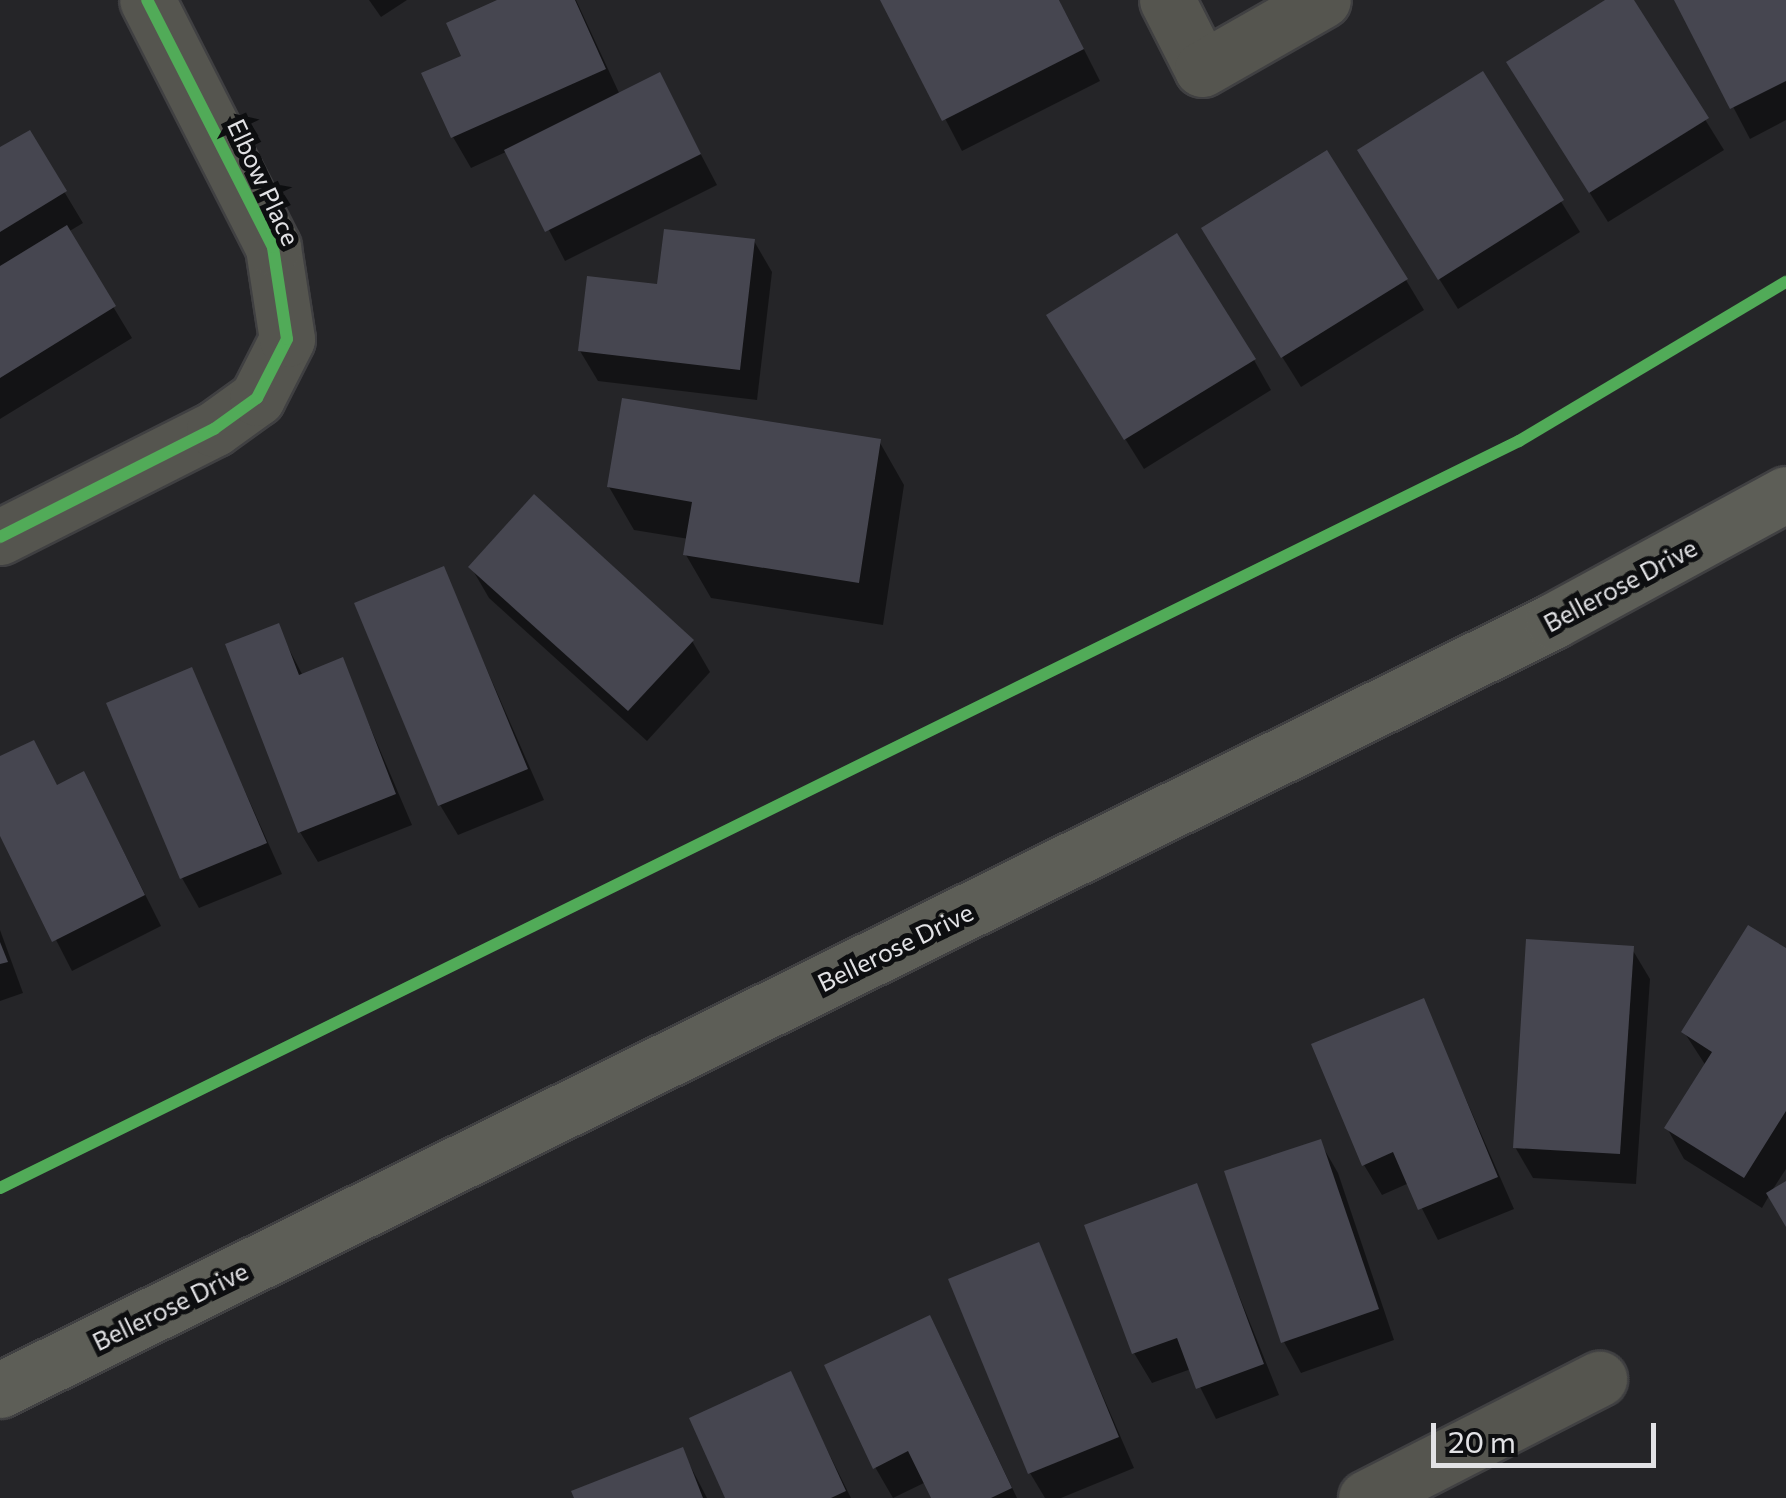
<!DOCTYPE html>
<html>
<head>
<meta charset="utf-8">
<style>
  body { margin:0 }
  #map { position:relative; width:1786px; height:1498px; overflow:hidden; background:#252528; font-family:Commissioner,sans-serif }
  div>[style] { position:absolute }
  .shadow>* { inset:0; background:#0007 }
  .building>* { inset:0; background:#464650 }
  .roads { filter:drop-shadow(2px 0 #404042) drop-shadow(-2px 0 #404042) drop-shadow(0 2px #404042) drop-shadow(0 -2px #404042) }
  .minor>* { height:55px; margin:-27.5px; padding:0 27.5px; transform-origin:27.5px; border-radius:27.5px; background:#55554f }
  .major>* { height:55px; margin:-27.5px; padding:0 27.5px; transform-origin:27.5px; border-radius:27.5px; background:#5d5e57 }
  .cycleway>* { height:12px; margin:-6px; padding:0 6px; transform-origin:6px; border-radius:6px; background:#51ab58 }
  span { translate:-50% -50%; white-space:nowrap; text-align:center; line-height:1.15; -webkit-text-stroke:10px #0d0e10; paint-order:stroke }
  .street-label { font-size:25px; color:#e2e2e5 }
  .scale { position:absolute; left:1431px; top:1423px; width:225px; height:45px; box-sizing:border-box; border:5px solid #e2e2e5; border-top:0; padding-left:12px; font-size:30px; line-height:35px; white-space:nowrap; color:#e2e2e5; -webkit-text-stroke:8px #0d0e10; paint-order:stroke }
</style>
</head>
<body>
<div id="map">
  <div class="shadow">
    <i style="clip-path:polygon(369px 0,407px 0,381px 17px)"></i>
    <i style="clip-path:polygon(503px 0,576px 0,620px 95px,659px 75px,717px 185px,565px 261px,508px 151px,471px 168px,453px 137px,464px 57px)"></i>
    <i style="clip-path:polygon(883px 0,1059px 0,1100px 81px,962px 151px)"></i>
    <i style="clip-path:polygon(1609px 0,1631px 0,1724px 150px,1608px 222px,1527px 93px)"></i>
    <i style="clip-path:polygon(1677px 0,1786px 0,1786px 120px,1750px 139px)"></i>
    <i style="clip-path:polygon(1482px 75px,1580px 232px,1458px 309px,1378px 181px)"></i>
    <i style="clip-path:polygon(29px 133px,83px 223px,68px 232px,132px 338px,0 419px,0 150px)"></i>
    <i style="clip-path:polygon(754px 241px,772px 272px,757px 400px,598px 381px,580px 351px,660px 287px)"></i>
    <i style="clip-path:polygon(1221px 259px,1406px 280px,1424px 310px,1301px 387px)"></i>
    <i style="clip-path:polygon(1067px 346px,1254px 360px,1271px 390px,1144px 469px)"></i>
    <i style="clip-path:polygon(879px 441px,904px 485px,883px 625px,711px 598px,686px 555px,689px 539px,634px 530px,609px 487px)"></i>
    <i style="clip-path:polygon(471px 567px,692px 641px,710px 672px,647px 741px,489px 598px)"></i>
    <i style="clip-path:polygon(443px 569px,544px 800px,458px 835px,440px 805px)"></i>
    <i style="clip-path:polygon(277px 626px,303px 676px,342px 661px,412px 825px,318px 862px,300px 832px)"></i>
    <i style="clip-path:polygon(191px 670px,282px 874px,199px 908px,182px 878px)"></i>
    <i style="clip-path:polygon(0 759px,100px 805px,161px 926px,72px 971px,0 831px)"></i>
    <i style="clip-path:polygon(0 930px,23px 993px,0 1001px)"></i>
    <i style="clip-path:polygon(1632px 949px,1650px 979px,1636px 1184px,1533px 1178px,1515px 1147px)"></i>
    <i style="clip-path:polygon(1786px 951px,1786px 1169px,1771px 1192px,1786px 1184px,1786px 1222px,1770px 1194px,1762px 1208px,1684px 1159px,1667px 1128px,1706px 1066px,1684px 1032px)"></i>
    <i style="clip-path:polygon(1423px 1001px,1514px 1209px,1438px 1240px,1409px 1183px,1382px 1195px,1364px 1165px)"></i>
    <i style="clip-path:polygon(1320px 1142px,1338px 1173px,1394px 1340px,1301px 1373px,1284px 1342px)"></i>
    <i style="clip-path:polygon(1195px 1186px,1279px 1395px,1216px 1419px,1191px 1369px,1152px 1383px,1134px 1353px)"></i>
    <i style="clip-path:polygon(1038px 1246px,1134px 1468px,1061px 1498px,1045px 1498px,1030px 1473px)"></i>
    <i style="clip-path:polygon(929px 1318px,946px 1349px,1017px 1498px,933px 1498px,926px 1482px,893px 1498px,875px 1467px)"></i>
    <i style="clip-path:polygon(790px 1375px,851px 1498px,728px 1498px)"></i>
    <i style="clip-path:polygon(682px 1450px,707px 1498px,576px 1498px)"></i>
  </div>
  <div class="building">
    <i style="clip-path:polygon(497px 0,575px 0,606px 69px,451px 138px,421px 73px,461px 56px,446px 23px)"></i>
    <i style="clip-path:polygon(880px 0,1059px 0,1084px 49px,942px 121px)"></i>
    <i style="clip-path:polygon(1605px 0,1634px 0,1709px 118px,1589px 193px,1506px 62px)"></i>
    <i style="clip-path:polygon(1674px 0,1786px 0,1786px 81px,1730px 109px)"></i>
    <i style="clip-path:polygon(1483px 71px,1564px 200px,1438px 280px,1357px 150px)"></i>
    <i style="clip-path:polygon(660px 72px,701px 154px,545px 232px,504px 150px)"></i>
    <i style="clip-path:polygon(30px 130px,67px 191px,0 232px,0 147px)"></i>
    <i style="clip-path:polygon(1327px 150px,1408px 279px,1281px 358px,1201px 228px)"></i>
    <i style="clip-path:polygon(67px 225px,116px 306px,0 378px,0 266px)"></i>
    <i style="clip-path:polygon(664px 229px,755px 239px,740px 370px,578px 351px,587px 276px,657px 284px)"></i>
    <i style="clip-path:polygon(1177px 233px,1256px 359px,1124px 440px,1046px 315px)"></i>
    <i style="clip-path:polygon(622px 398px,881px 439px,859px 583px,683px 555px,692px 502px,607px 487px)"></i>
    <i style="clip-path:polygon(534px 494px,694px 640px,628px 711px,468px 567px)"></i>
    <i style="clip-path:polygon(444px 566px,528px 769px,438px 806px,354px 603px)"></i>
    <i style="clip-path:polygon(279px 623px,299px 675px,343px 657px,396px 794px,298px 833px,225px 644px)"></i>
    <i style="clip-path:polygon(192px 667px,267px 843px,180px 879px,106px 703px)"></i>
    <i style="clip-path:polygon(34px 740px,57px 785px,84px 771px,145px 895px,52px 942px,0 836px,0 756px)"></i>
    <i style="clip-path:polygon(1748px 925px,1786px 948px,1786px 1111px,1744px 1178px,1664px 1128px,1712px 1052px,1681px 1032px)"></i>
    <i style="clip-path:polygon(1526px 939px,1634px 946px,1620px 1154px,1513px 1148px)"></i>
    <i style="clip-path:polygon(0 942px,8px 962px,0 964px)"></i>
    <i style="clip-path:polygon(1424px 998px,1498px 1177px,1418px 1210px,1393px 1152px,1362px 1166px,1311px 1044px)"></i>
    <i style="clip-path:polygon(1321px 1139px,1379px 1309px,1281px 1343px,1224px 1171px)"></i>
    <i style="clip-path:polygon(1786px 1181px,1786px 1227px,1766px 1193px)"></i>
    <i style="clip-path:polygon(1197px 1183px,1264px 1364px,1196px 1389px,1177px 1338px,1132px 1354px,1084px 1225px)"></i>
    <i style="clip-path:polygon(1039px 1242px,1119px 1437px,1028px 1474px,948px 1279px)"></i>
    <i style="clip-path:polygon(930px 1315px,1012px 1488px,991px 1498px,931px 1498px,908px 1451px,873px 1469px,824px 1365px)"></i>
    <i style="clip-path:polygon(791px 1371px,846px 1491px,831px 1498px,725px 1498px,689px 1418px)"></i>
    <i style="clip-path:polygon(683px 1447px,703px 1498px,574px 1498px,571px 1491px)"></i>
  </div>
  <div class="roads">
    <div class="minor">
      <i style="left:1167px;top:0;width:77px;rotate:63.1deg"></i>
      <i style="left:1202px;top:69px;width:139px;rotate:-29.7deg"></i>
      <i style="left:0;top:537px;width:240px;rotate:-26.8deg"></i>
      <i style="left:214px;top:429px;width:53px;rotate:-35.8deg"></i>
      <i style="left:257px;top:398px;width:66px;rotate:-63deg"></i>
      <i style="left:287px;top:339px;width:93px;rotate:-98.7deg"></i>
      <i style="left:273px;top:247px;width:277px;rotate:-117deg"></i>
      <i style="left:1366px;top:1498px;width:262px;rotate:-27.1deg"></i>
    </div>
    <div class="major">
      <i style="left:0;top:1390px;width:1733px;rotate:-26.34deg"></i>
      <i style="left:1553px;top:621px;width:265px;rotate:-28.6deg"></i>
    </div>
  </div>
  <div class="cycleway">
    <i style="left:0;top:537px;width:240px;rotate:-26.8deg"></i>
    <i style="left:214px;top:429px;width:53px;rotate:-35.8deg"></i>
    <i style="left:257px;top:398px;width:66px;rotate:-63deg"></i>
    <i style="left:287px;top:339px;width:93px;rotate:-98.7deg"></i>
    <i style="left:273px;top:247px;width:277px;rotate:-117deg"></i>
    <i style="left:0;top:1188px;width:1693px;rotate:-26.19deg"></i>
    <i style="left:1519px;top:441px;width:311px;rotate:-30.8deg"></i>
  </div>
  <div class="street-label">
    <span style="left:264px;top:182px;rotate:65deg">Elbow Place</span>
    <span style="left:1620px;top:585px;rotate:-28deg">Bellerose Drive</span>
    <span style="left:895px;top:947px;rotate:-26deg">Bellerose Drive</span>
    <span style="left:170px;top:1306px;rotate:-26deg">Bellerose Drive</span>
  </div>
  <div class="scale">20 m</div>
</div>
</body>
</html>
